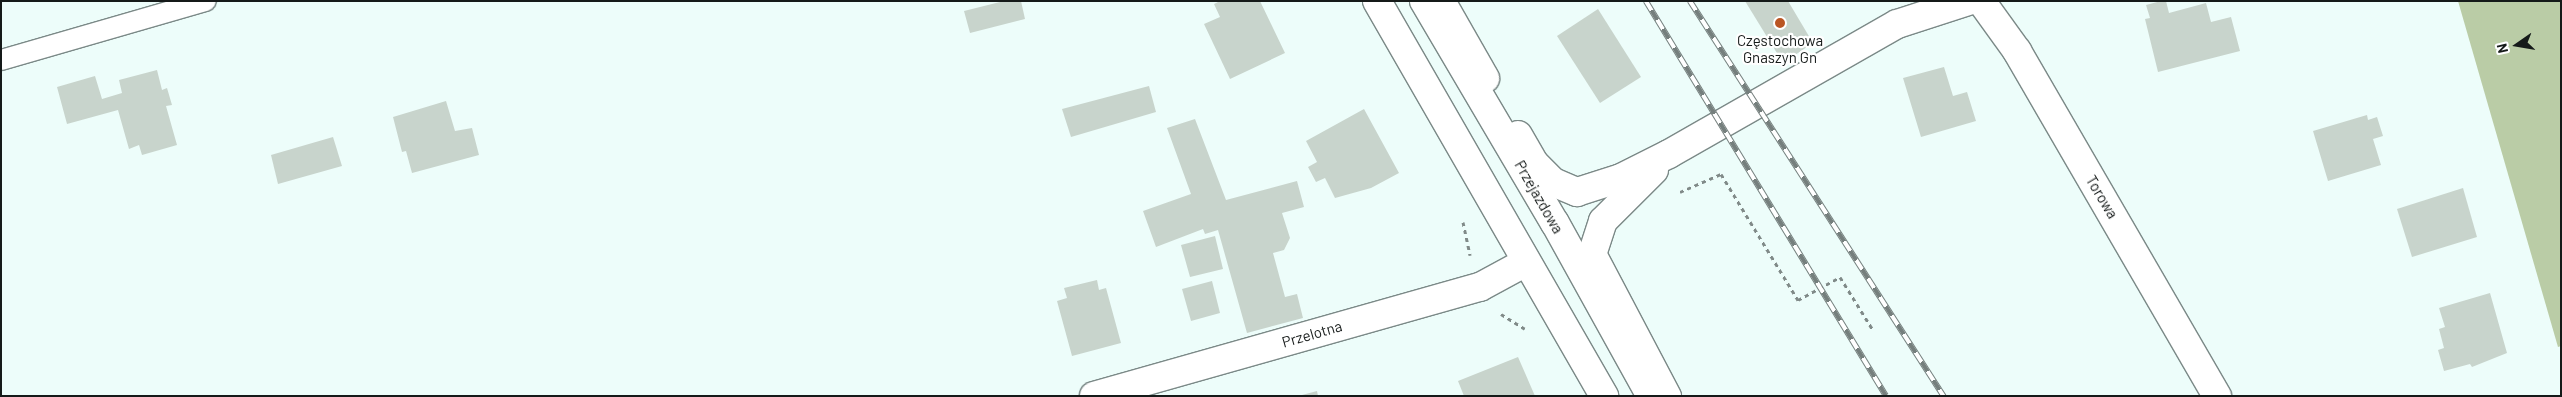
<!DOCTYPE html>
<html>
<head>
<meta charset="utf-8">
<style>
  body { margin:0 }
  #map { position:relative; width:2562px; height:397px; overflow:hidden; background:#edfdfa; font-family:Barlow,sans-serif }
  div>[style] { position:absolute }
  .green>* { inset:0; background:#bacca6 }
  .building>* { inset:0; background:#c8d4cc }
  .path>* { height:3px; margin-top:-1.5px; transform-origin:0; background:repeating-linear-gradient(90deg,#808a88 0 4px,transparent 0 8px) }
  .roads { filter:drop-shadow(1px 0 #7b8987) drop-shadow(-1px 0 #7b8987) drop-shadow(0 1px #7b8987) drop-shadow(0 -1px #7b8987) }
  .service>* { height:20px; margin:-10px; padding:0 10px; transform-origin:10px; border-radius:10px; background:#fff }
  .minor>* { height:28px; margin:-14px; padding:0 14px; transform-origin:14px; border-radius:14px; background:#fff }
  .primary>* { height:28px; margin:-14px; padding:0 14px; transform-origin:14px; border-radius:14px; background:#fff }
  .rail>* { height:5.5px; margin-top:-2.75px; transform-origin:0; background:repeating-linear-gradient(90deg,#fff 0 11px,#757f7d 0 22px); box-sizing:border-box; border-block:1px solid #757f7d }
  .dots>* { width:14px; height:14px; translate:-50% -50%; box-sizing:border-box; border:2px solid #fff; border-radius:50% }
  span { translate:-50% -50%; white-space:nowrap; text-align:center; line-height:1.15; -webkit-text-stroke:4.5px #fff; paint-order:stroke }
  .poi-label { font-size:15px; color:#151a19 }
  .street-label { font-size:15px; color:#151a19 }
  .frame { position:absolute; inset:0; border:2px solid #151a19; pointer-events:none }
  .north { position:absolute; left:2492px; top:20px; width:50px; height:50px; -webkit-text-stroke:4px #fff; paint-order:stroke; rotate:257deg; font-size:14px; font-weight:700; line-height:20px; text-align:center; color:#151a19 }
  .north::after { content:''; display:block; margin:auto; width:18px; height:22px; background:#151a19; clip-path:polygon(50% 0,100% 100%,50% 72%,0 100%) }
</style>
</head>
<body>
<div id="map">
  <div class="green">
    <i style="clip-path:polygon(2458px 1px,2561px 1px,2561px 346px,2558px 347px)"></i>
  </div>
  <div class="building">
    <i style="clip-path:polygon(1004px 1px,1021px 1px,1025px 19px,970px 33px,964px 11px)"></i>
    <i style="clip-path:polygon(1220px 1px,1260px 1px,1285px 53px,1230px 79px,1204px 24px,1220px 17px,1214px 4px)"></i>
    <i style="clip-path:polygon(1745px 1px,1788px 1px,1813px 43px,1783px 63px)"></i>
    <i style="clip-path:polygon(2161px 1px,2166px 1px,2169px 13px,2206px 3px,2211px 22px,2231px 17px,2240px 51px,2158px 72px,2145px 19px,2150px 18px,2146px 5px)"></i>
    <i style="clip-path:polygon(1598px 9px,1641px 77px,1600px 103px,1557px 36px)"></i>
    <i style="clip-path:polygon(1944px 67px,1953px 96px,1967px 92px,1976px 121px,1921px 137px,1903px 78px)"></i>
    <i style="clip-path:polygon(157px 70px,162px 90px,167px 88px,172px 105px,166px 106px,177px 145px,142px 155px,139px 145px,129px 149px,118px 110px,67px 124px,57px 87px,95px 76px,102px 99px,122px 93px,119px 80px)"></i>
    <i style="clip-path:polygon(1149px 86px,1156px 112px,1071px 137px,1062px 109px)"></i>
    <i style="clip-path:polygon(446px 101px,455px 131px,472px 128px,479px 155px,412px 173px,406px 151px,402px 152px,393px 117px)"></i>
    <i style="clip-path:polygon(1364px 109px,1399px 173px,1371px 188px,1335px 198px,1325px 178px,1316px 182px,1308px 167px,1317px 162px,1306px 141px)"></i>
    <i style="clip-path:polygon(2367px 115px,2368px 120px,2377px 117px,2383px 136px,2373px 139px,2381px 165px,2328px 181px,2313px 131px)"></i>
    <i style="clip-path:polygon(1195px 119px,1226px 200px,1297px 181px,1304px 207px,1282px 213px,1290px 238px,1284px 250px,1273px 253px,1285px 297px,1297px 294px,1303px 318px,1247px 333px,1218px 230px,1205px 234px,1203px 229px,1156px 247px,1143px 211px,1191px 194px,1167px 128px)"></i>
    <i style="clip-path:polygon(333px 137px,342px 166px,278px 184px,271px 155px)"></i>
    <i style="clip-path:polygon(2463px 188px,2477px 237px,2412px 257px,2397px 209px)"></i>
    <i style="clip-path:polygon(1215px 236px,1223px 269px,1190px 277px,1181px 245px)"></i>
    <i style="clip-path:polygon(1097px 280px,1099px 290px,1106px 288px,1121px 343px,1072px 356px,1057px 301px,1067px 298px,1064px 288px)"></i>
    <i style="clip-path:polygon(1212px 281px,1220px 313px,1191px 321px,1182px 289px)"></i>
    <i style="clip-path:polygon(2490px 293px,2507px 353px,2472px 367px,2470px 364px,2444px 371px,2438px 350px,2444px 348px,2439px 329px,2445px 327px,2439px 308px)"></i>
    <i style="clip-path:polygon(1518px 357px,1535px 396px,1464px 396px,1458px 381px)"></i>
    <i style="clip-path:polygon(1317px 391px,1318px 396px,1302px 396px,1302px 395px)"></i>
  </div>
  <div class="path">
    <i style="left:1680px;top:192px;width:45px;rotate:-23.7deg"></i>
    <i style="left:1721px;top:174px;width:148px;rotate:58.6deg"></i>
    <i style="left:1798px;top:300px;width:48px;rotate:-28.7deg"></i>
    <i style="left:1840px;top:277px;width:62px;rotate:58.1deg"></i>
    <i style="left:1463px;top:222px;width:34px;rotate:78deg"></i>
    <i style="left:1501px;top:314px;width:28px;rotate:32deg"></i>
  </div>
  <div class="roads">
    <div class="service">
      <i style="left:1px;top:60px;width:213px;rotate:-16.1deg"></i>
    </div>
    <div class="minor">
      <i style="left:1441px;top:1px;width:89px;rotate:60.3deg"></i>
      <i style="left:1981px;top:1px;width:62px;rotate:54.2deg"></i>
      <i style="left:2017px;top:51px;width:399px;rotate:59.9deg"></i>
      <i style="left:1518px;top:135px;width:34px;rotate:60deg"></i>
      <i style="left:1535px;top:164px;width:25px;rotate:45deg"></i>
      <i style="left:1553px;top:182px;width:26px;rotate:23deg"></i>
      <i style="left:1577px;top:192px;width:46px;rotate:-17.7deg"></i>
      <i style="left:1621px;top:178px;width:54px;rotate:-26.6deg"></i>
      <i style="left:1669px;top:154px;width:262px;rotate:-29.7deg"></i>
      <i style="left:1897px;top:24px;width:75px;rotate:-17.9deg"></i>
      <i style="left:1654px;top:170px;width:72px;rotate:135deg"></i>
      <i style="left:1603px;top:221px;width:35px;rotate:108deg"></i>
      <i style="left:1592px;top:254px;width:161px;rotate:62.2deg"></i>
      <i style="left:1094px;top:396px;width:401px;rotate:-15.8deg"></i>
      <i style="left:1480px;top:287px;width:52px;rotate:-28.5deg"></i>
    </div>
    <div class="primary">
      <i style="left:1377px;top:1px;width:456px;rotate:60.1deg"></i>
      <i style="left:1424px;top:1px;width:258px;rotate:59.5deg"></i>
      <i style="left:1555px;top:223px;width:198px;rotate:61deg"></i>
    </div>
  </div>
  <div class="rail">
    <i style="left:1646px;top:1px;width:462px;rotate:58.7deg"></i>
    <i style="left:1690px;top:1px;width:470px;rotate:57.3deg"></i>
  </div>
  <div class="dots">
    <i style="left:1780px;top:23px;background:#ba5523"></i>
  </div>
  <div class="poi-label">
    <span style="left:1780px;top:49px">Częstochowa<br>Gnaszyn Gn</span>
  </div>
  <div class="street-label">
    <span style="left:1539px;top:197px;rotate:60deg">Przejazdowa</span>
    <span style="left:2102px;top:197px;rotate:59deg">Torowa</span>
    <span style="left:1312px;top:334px;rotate:-16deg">Przelotna</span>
  </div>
  <div class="frame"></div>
  <div class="north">N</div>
</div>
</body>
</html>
